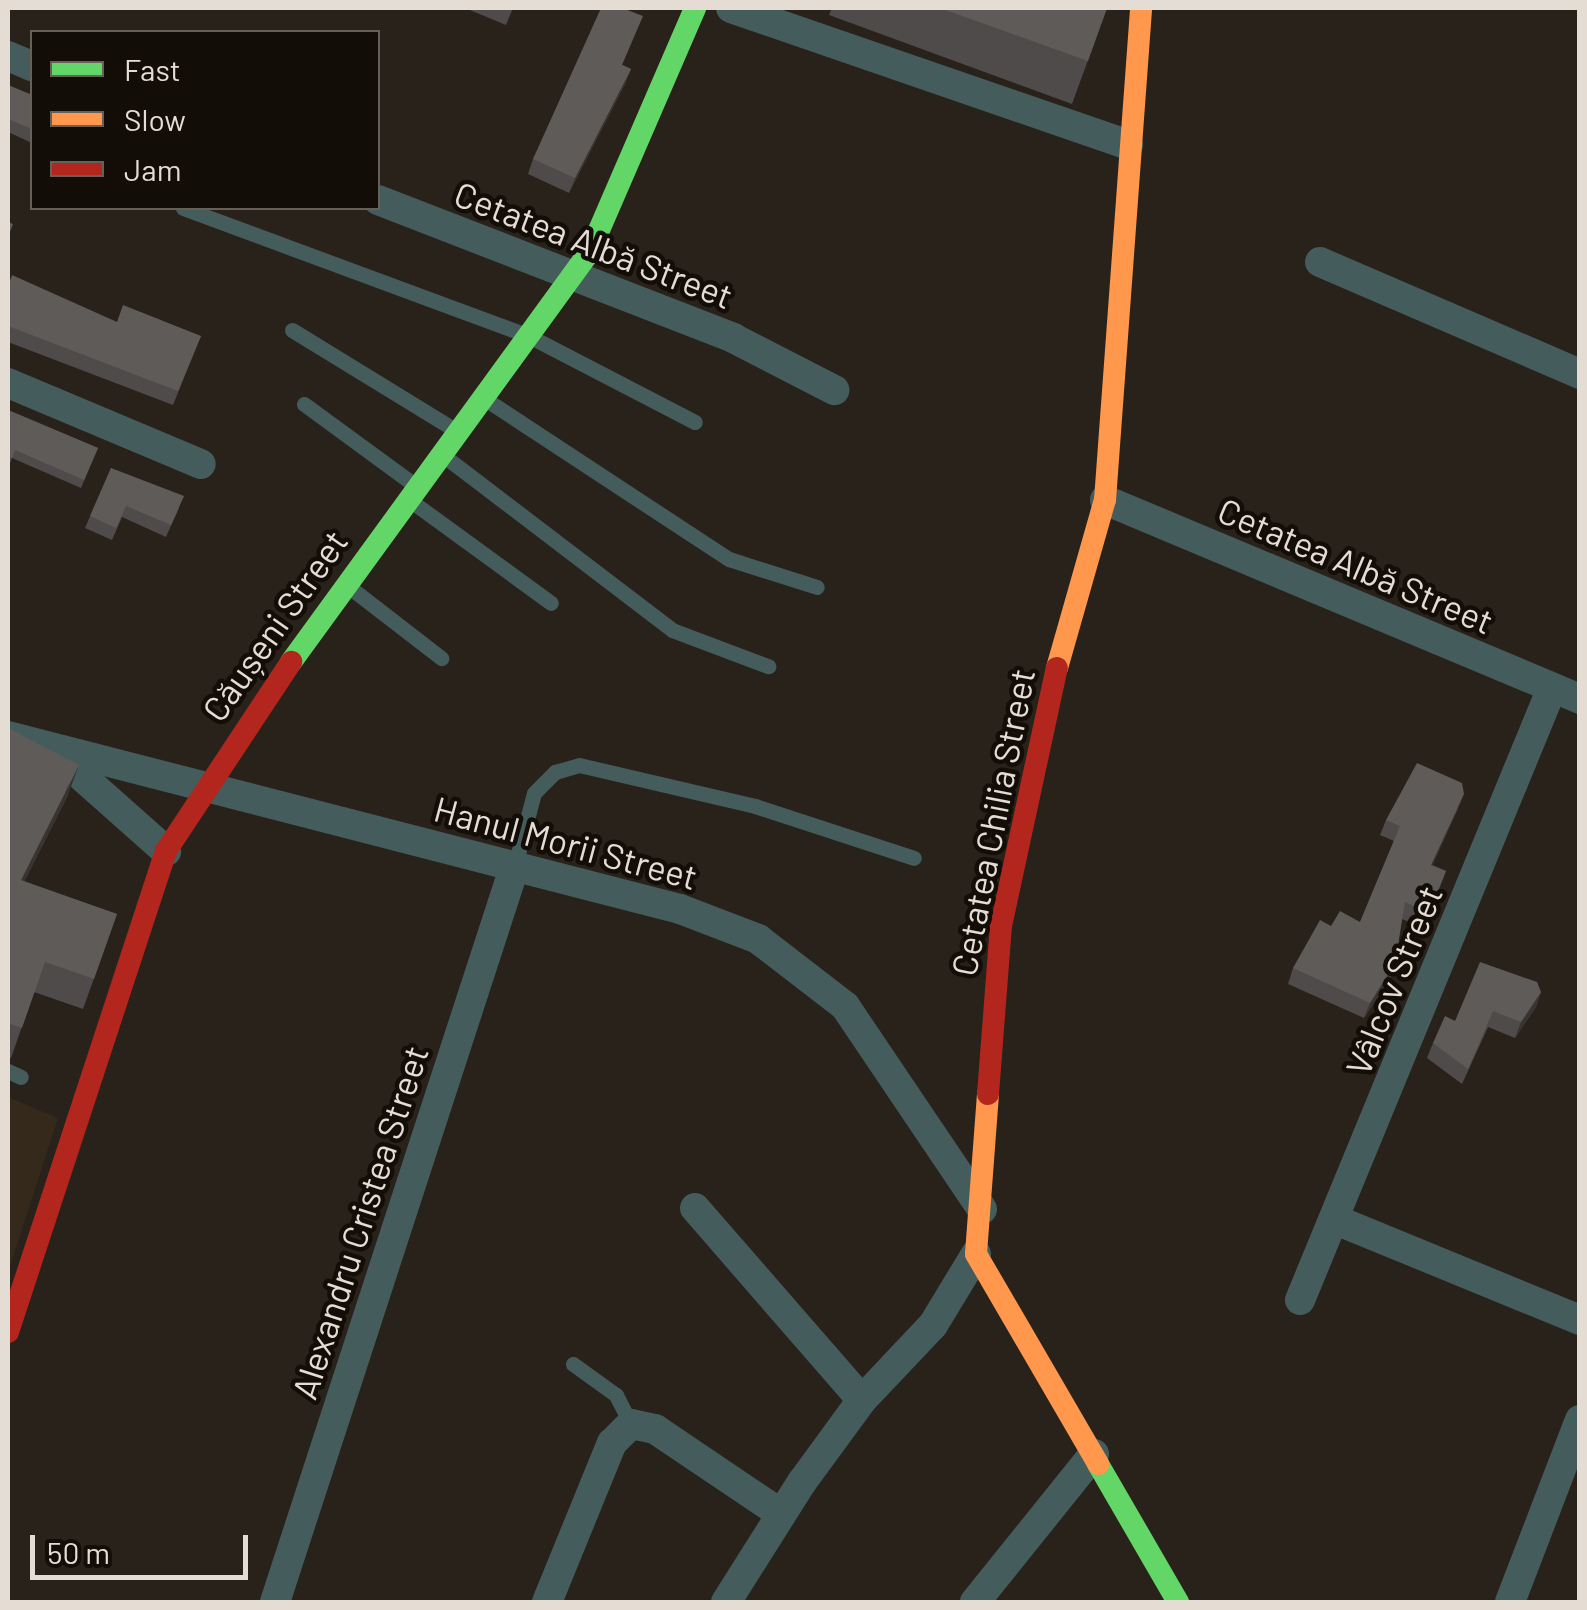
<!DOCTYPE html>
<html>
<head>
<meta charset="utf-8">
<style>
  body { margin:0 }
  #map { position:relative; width:1587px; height:1610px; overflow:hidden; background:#29221b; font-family:Barlow,sans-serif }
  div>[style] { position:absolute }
  .education>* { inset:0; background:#34291b }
  .lane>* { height:15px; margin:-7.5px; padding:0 7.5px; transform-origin:7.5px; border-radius:7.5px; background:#455c5c }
  .street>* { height:30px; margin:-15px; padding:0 15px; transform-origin:15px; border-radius:15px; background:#455c5c }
  .fast>* { height:22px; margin:-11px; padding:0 11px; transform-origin:11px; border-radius:11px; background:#63d668 }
  .slow>* { height:22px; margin:-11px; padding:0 11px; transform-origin:11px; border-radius:11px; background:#ff974d }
  .jam>* { height:22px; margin:-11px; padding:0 11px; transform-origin:11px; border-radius:11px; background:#b3261e }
  .wall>* { inset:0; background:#4f4b4a }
  .shaded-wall>* { inset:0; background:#393431 }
  .building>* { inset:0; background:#5f5b59 }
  span { translate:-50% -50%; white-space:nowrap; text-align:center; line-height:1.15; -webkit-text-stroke:9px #130d07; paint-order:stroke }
  .street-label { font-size:35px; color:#e5dcd4 }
  .frame { position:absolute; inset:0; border:10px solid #e5dcd4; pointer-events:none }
  .legend { position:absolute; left:30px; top:30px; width:350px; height:180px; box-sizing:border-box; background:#130d07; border:2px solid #676059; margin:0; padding:12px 18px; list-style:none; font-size:30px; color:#e5dcd4 }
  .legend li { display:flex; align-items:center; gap:20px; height:50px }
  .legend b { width:50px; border:2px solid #676059 }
  .scale { position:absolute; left:30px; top:1535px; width:218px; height:45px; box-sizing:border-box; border:5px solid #e5dcd4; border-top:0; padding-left:12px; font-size:30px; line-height:35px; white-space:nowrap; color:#e5dcd4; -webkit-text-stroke:8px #130d07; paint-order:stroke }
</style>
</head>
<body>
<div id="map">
  <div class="education">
    <i style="clip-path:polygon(8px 1097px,58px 1118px,8px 1273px)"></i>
  </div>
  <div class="lane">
    <i style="left:183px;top:208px;width:367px;rotate:20.3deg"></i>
    <i style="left:527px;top:335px;width:189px;rotate:27.4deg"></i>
    <i style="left:292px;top:330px;width:193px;rotate:31.5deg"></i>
    <i style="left:485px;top:399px;width:292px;rotate:33.3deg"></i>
    <i style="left:729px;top:559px;width:92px;rotate:17.7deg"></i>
    <i style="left:304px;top:404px;width:139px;rotate:36.2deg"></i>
    <i style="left:444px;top:456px;width:287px;rotate:37.3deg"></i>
    <i style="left:672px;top:630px;width:103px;rotate:20.6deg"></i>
    <i style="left:411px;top:501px;width:173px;rotate:36.1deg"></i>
    <i style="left:348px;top:586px;width:118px;rotate:37.7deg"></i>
    <i style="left:515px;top:865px;width:74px;rotate:-75.2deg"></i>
    <i style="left:534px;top:793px;width:30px;rotate:-45deg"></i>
    <i style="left:555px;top:772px;width:25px;rotate:-16deg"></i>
    <i style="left:579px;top:765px;width:181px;rotate:13.1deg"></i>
    <i style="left:755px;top:806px;width:167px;rotate:18.1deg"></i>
    <i style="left:8px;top:1071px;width:14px;rotate:25deg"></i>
    <i style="left:573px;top:1364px;width:53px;rotate:35.8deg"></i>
    <i style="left:616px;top:1395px;width:33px;rotate:63deg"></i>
  </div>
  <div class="street">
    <i style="left:731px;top:8px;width:420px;rotate:19deg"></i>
    <i style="left:8px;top:56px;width:26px;rotate:23deg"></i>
    <i style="left:378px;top:200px;width:381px;rotate:21.2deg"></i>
    <i style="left:733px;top:338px;width:114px;rotate:27.2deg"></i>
    <i style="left:1320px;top:262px;width:283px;rotate:23.3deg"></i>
    <i style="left:8px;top:383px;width:209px;rotate:22.8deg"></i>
    <i style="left:1105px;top:500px;width:515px;rotate:22.73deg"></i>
    <i style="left:8px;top:736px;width:694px;rotate:14.44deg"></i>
    <i style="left:680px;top:909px;width:84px;rotate:21deg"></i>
    <i style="left:758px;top:939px;width:110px;rotate:37.6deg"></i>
    <i style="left:845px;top:1006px;width:245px;rotate:56deg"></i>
    <i style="left:60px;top:757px;width:142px;rotate:41.6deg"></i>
    <i style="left:695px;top:1208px;width:254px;rotate:49deg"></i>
    <i style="left:1336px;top:1220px;width:264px;rotate:22.3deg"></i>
    <i style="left:1300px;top:1300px;width:662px;rotate:-67.62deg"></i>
    <i style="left:275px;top:1602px;width:775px;rotate:-71.96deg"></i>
    <i style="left:547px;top:1602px;width:172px;rotate:-67.8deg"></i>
    <i style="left:612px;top:1443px;width:27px;rotate:-45deg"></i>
    <i style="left:631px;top:1424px;width:25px;rotate:12deg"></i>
    <i style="left:655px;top:1429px;width:152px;rotate:34deg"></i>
    <i style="left:726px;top:1602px;width:142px;rotate:-57.7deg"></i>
    <i style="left:802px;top:1482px;width:102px;rotate:-53.8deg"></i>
    <i style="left:862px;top:1400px;width:103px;rotate:-46.6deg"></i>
    <i style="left:933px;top:1325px;width:83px;rotate:-58.8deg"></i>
    <i style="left:975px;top:1602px;width:190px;rotate:-51.2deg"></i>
    <i style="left:1510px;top:1602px;width:195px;rotate:-69deg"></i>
  </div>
  <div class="fast">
    <i style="left:291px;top:662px;width:508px;rotate:-53.96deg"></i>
    <i style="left:590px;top:251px;width:265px;rotate:-66.6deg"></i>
    <i style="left:1098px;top:1464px;width:160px;rotate:59.9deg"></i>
  </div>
  <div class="slow">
    <i style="left:1057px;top:668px;width:175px;rotate:-74.1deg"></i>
    <i style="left:1105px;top:500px;width:493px;rotate:-85.8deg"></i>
    <i style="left:988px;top:1094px;width:160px;rotate:94.3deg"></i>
    <i style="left:976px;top:1254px;width:243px;rotate:59.8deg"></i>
  </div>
  <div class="jam">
    <i style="left:988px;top:1094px;width:169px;rotate:-85.6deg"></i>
    <i style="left:1001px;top:926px;width:264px;rotate:-77.8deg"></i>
    <i style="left:8px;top:1332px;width:506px;rotate:-71.82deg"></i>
    <i style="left:166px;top:851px;width:227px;rotate:-56.5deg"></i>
  </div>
  <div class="wall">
    <i style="clip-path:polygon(465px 8px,513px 8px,506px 25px)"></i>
    <i style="clip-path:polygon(832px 8px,1107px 8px,1072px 104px,829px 15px)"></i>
    <i style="clip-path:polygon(623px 65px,631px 69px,625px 84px,569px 193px,528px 174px,533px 159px)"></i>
    <i style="clip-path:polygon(8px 85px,32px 95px,32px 143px,8px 132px)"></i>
    <i style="clip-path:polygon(8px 287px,117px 322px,201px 336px,173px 405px,8px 342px)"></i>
    <i style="clip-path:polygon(8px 410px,98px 448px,81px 488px,12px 458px,9px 466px,8px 465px)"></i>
    <i style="clip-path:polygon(111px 468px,179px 508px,166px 537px,122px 517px,112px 540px,85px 528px)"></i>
    <i style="clip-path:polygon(8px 728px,68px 795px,24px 882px,117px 914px,83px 1009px,34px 992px,11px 1058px,8px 1057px)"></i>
    <i style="clip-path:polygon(1458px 809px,1432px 865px,1446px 871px,1424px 928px,1402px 919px,1395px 963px,1390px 978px,1364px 1018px,1288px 984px,1293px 968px,1331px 926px,1360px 922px,1394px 841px,1380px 835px,1386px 820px)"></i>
    <i style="clip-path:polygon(1541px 992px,1536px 1007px,1515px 1038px,1488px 1027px,1462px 1084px,1427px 1058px,1433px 1043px,1455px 1021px)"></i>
  </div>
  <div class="shaded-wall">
    <i style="clip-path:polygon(631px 69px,625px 84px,569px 193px,575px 178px)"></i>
    <i style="clip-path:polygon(79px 765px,68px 795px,10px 910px,21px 880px)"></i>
    <i style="clip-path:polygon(1464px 794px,1458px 809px,1426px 880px,1431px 865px)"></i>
    <i style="clip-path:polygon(1395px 963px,1390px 978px,1364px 1018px,1370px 1003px)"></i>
    <i style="clip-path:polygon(1541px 992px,1536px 1007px,1515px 1038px,1521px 1022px)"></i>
  </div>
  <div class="building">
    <i style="clip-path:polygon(601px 8px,622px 8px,643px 16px,622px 65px,631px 69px,575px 178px,533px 159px)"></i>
    <i style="clip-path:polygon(940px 8px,1107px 8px,1088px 61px)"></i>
    <i style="clip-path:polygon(8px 85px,32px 95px,32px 129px,8px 119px)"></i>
    <i style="clip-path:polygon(8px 222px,13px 224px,8px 237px)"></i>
    <i style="clip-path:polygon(12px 275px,117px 322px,123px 305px,201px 336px,178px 391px,8px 326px,8px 287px)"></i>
    <i style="clip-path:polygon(8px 410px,98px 448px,84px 480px,15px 450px,12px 458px,8px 456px)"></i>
    <i style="clip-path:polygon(111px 468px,184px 496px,171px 525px,126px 506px,116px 528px,90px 516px)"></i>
    <i style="clip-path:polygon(8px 728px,79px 765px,21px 880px,117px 914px,94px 979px,45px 962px,22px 1028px,8px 1023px)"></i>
    <i style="clip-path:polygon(1417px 763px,1462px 783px,1464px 794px,1431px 865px,1446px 871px,1429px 913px,1405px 902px,1395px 963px,1370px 1003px,1293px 968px,1320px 920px,1331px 926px,1340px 911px,1360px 922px,1400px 826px,1386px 820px)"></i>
    <i style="clip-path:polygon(1480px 962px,1537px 982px,1541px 992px,1521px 1022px,1493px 1011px,1468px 1069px,1433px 1043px,1445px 1016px,1455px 1021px)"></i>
  </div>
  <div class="street-label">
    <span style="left:594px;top:244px;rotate:21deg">Cetatea Albă Street</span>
    <span style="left:1356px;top:565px;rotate:23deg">Cetatea Albă Street</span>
    <span style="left:274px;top:625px;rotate:-55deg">Căușeni Street</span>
    <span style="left:992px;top:822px;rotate:-79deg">Cetatea Chilia Street</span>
    <span style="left:566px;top:842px;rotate:15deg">Hanul Morii Street</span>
    <span style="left:1393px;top:980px;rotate:-68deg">Vâlcov Street</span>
    <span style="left:359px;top:1222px;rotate:-72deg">Alexandru Cristea Street</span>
  </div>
  <div class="frame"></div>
  <ul class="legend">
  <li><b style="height:12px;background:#63d668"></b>Fast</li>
  <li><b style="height:12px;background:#ff974d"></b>Slow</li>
  <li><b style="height:12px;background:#b3261e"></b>Jam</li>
  </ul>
  <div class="scale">50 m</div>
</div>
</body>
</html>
